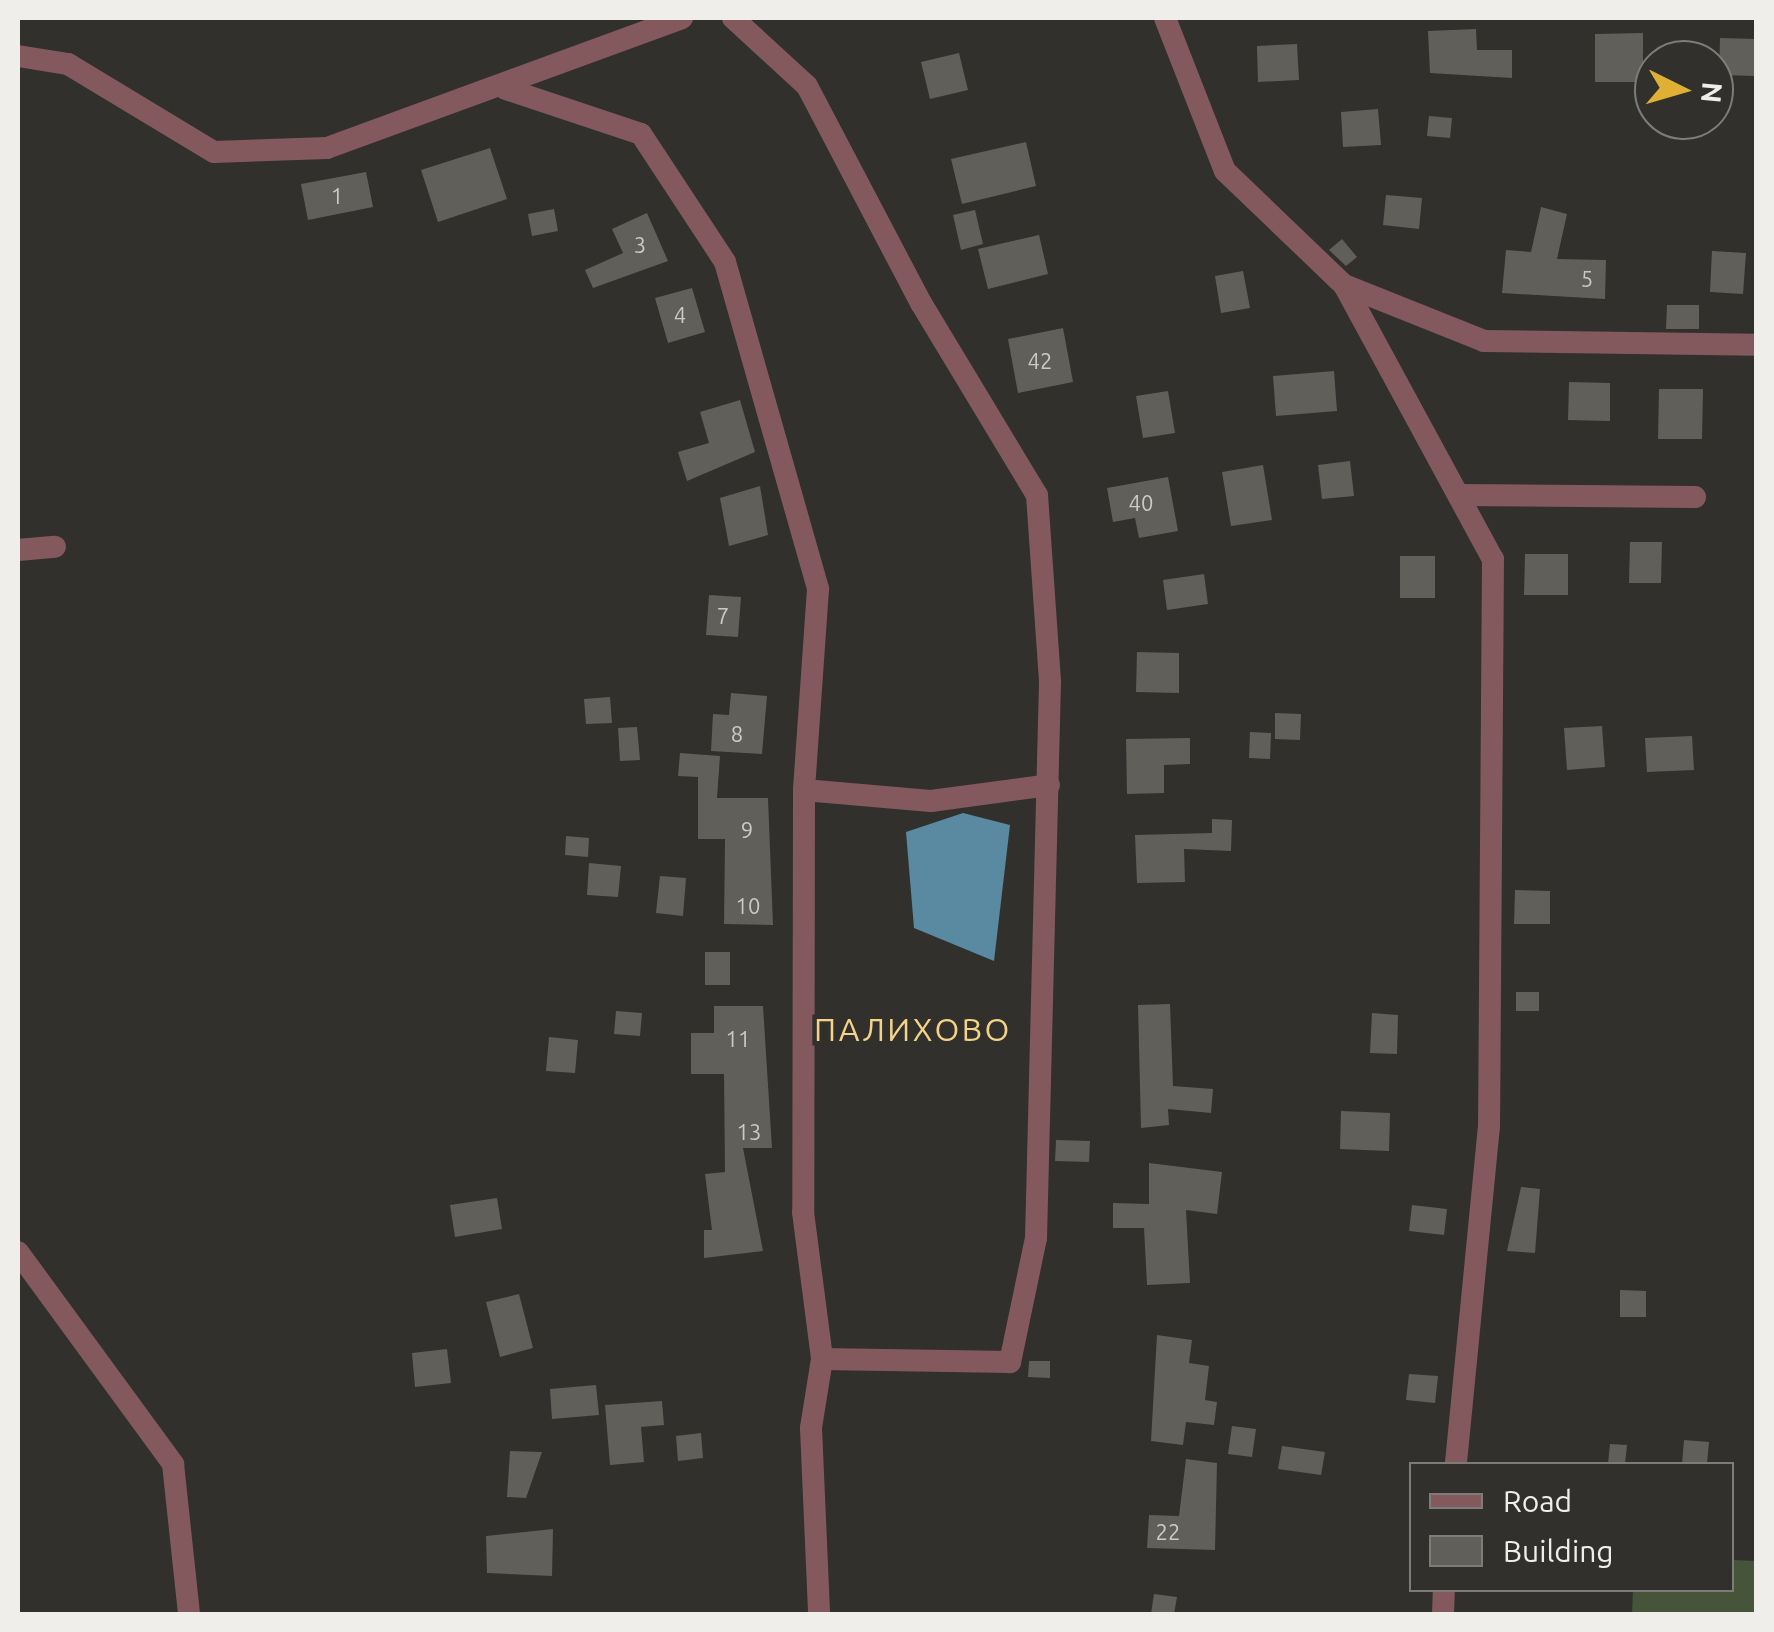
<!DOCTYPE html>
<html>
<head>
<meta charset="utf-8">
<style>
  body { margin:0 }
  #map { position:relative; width:1774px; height:1632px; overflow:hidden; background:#31302c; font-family:Ubuntu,sans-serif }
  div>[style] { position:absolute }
  .green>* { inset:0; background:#465539 }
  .water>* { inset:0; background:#598aa2 }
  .building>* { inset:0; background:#605f5a }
  .minor>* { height:22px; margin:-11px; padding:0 11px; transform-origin:11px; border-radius:11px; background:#83595d }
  span { translate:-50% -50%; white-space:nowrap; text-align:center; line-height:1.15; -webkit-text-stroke:9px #31302c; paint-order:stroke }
  .number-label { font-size:22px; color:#cbcac7 }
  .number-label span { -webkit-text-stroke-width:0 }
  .quarter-label { font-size:32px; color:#f4d389; letter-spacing:2.5px }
  .frame { position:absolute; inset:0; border:20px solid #efeeeb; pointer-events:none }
  .legend { position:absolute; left:1409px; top:1462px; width:325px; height:130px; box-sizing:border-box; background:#31302c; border:2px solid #7d7c78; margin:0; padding:12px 18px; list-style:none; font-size:30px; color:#efeeeb }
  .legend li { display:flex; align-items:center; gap:20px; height:50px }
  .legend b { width:50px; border:2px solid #7d7c78 }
  .north { position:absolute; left:1634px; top:40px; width:100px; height:100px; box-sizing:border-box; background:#31302c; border:2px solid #7d7c78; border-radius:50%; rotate:95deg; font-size:28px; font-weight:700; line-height:40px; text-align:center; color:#efeeeb }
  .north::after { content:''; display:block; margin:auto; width:35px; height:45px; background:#dfb034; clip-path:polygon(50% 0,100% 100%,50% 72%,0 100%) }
</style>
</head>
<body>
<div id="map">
  <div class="green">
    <i style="clip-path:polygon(1732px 1560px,1756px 1561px,1756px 1614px,1632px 1614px,1633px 1590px,1732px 1590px)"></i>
  </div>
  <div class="water">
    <i style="clip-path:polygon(963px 813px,1010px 825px,994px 961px,914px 928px,906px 832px)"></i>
  </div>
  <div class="building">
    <i style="clip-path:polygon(1476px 29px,1477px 50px,1512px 50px,1512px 78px,1430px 73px,1428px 31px)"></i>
    <i style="clip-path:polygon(1643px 33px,1643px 82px,1595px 82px,1595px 34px)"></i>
    <i style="clip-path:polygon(1720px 38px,1756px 39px,1756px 76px,1719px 75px)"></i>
    <i style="clip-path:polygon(1297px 44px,1299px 80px,1258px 82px,1257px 46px)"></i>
    <i style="clip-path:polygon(959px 53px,968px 90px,930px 99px,921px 62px)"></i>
    <i style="clip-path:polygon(1378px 109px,1381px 145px,1343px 147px,1341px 112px)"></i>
    <i style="clip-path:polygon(1429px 116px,1452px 118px,1450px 138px,1427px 136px)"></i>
    <i style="clip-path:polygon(1026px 142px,1036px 186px,962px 204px,951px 159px)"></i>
    <i style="clip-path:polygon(490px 148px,507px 199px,438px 222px,421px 170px)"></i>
    <i style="clip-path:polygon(366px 172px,373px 207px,308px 220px,301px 184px)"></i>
    <i style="clip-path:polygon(1386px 195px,1422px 198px,1419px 229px,1383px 225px)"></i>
    <i style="clip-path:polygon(1541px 207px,1567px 214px,1557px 259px,1606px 260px,1605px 299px,1502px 293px,1506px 250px,1531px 252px)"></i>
    <i style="clip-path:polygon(554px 209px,558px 231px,532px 236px,528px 214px)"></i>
    <i style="clip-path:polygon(975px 210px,983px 244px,961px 250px,953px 215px)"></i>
    <i style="clip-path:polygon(647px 213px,668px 261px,593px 288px,585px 270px,623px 253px,612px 229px)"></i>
    <i style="clip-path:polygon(1039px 235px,1048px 274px,988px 289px,978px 249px)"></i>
    <i style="clip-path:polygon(1342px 239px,1357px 257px,1346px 266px,1329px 250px)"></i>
    <i style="clip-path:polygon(1712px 251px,1746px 253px,1743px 294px,1710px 292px)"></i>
    <i style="clip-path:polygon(1243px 271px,1250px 308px,1221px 313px,1215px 276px)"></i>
    <i style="clip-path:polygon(692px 288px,705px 332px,668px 343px,655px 298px)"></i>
    <i style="clip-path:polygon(1667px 305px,1699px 305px,1699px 329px,1666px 329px)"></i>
    <i style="clip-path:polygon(1063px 328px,1073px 382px,1018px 393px,1008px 339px)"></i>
    <i style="clip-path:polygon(1334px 371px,1337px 411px,1276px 416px,1273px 376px)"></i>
    <i style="clip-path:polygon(1569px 382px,1610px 383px,1610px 421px,1568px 420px)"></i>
    <i style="clip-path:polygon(1659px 389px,1703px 389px,1702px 439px,1658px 439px)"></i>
    <i style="clip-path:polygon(1168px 391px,1175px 433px,1143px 438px,1136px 396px)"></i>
    <i style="clip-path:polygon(740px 400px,755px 452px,687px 481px,678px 452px,709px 443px,700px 412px)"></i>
    <i style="clip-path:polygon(1350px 461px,1354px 496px,1322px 499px,1318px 465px)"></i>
    <i style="clip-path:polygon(1263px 465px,1272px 520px,1231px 526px,1222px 472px)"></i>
    <i style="clip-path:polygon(1168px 477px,1178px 531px,1139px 538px,1135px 518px,1113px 522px,1107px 488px)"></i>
    <i style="clip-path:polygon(760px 486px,768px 535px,729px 546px,720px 498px)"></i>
    <i style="clip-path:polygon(1630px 542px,1662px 542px,1661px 583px,1629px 583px)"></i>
    <i style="clip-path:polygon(1525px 554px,1568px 554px,1568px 595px,1524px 595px)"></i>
    <i style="clip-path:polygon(1400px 556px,1435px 556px,1435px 598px,1400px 598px)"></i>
    <i style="clip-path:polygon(1204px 574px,1208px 604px,1167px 610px,1163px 580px)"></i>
    <i style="clip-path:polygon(709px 595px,741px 597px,738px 637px,706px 635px)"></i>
    <i style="clip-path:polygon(1137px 652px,1179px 653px,1179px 693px,1136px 692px)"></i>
    <i style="clip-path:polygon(731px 693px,767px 696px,762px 754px,711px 751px,713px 714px,729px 715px)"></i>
    <i style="clip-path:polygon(610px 697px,612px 723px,586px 724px,584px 699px)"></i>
    <i style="clip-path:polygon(1275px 713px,1301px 714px,1300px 740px,1275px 739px)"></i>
    <i style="clip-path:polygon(1602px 726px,1605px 767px,1567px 770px,1564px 728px)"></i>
    <i style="clip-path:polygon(637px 727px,640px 760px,620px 761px,618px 728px)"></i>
    <i style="clip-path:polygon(1250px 732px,1271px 733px,1270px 759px,1249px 758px)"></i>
    <i style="clip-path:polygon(1692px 736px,1694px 770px,1647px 772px,1645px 738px)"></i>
    <i style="clip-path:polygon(1190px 738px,1190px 764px,1164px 765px,1164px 793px,1127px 794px,1126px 739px)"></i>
    <i style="clip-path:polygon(680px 753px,720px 756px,717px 798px,768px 798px,773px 925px,724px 924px,725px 839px,698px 839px,698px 777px,678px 776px)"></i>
    <i style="clip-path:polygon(1212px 819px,1232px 820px,1231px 851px,1184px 849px,1185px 882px,1137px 883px,1135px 835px,1212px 833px)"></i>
    <i style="clip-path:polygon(566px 836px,589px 838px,588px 857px,565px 855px)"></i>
    <i style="clip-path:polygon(589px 863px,621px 866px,618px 897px,587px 895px)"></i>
    <i style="clip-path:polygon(660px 876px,686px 878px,683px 916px,656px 913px)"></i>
    <i style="clip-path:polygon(1515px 890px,1550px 891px,1550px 924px,1514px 924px)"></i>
    <i style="clip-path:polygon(705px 952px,730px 952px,730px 985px,705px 985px)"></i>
    <i style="clip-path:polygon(1516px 992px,1539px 992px,1539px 1011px,1516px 1011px)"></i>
    <i style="clip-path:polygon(1170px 1004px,1173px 1086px,1213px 1089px,1211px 1113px,1168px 1109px,1169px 1125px,1141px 1128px,1138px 1005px)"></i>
    <i style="clip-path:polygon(714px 1006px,763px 1006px,772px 1148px,743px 1148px,763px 1251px,704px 1258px,704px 1230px,712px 1230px,705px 1174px,725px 1172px,724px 1074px,691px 1074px,691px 1033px,714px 1033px)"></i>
    <i style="clip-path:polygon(616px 1011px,642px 1013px,640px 1036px,614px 1034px)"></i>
    <i style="clip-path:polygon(1372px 1013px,1398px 1015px,1397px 1054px,1370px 1053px)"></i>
    <i style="clip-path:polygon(549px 1037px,578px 1040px,575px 1073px,546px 1071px)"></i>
    <i style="clip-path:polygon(1341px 1111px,1390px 1113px,1389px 1151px,1340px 1149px)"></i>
    <i style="clip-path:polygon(1056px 1140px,1090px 1141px,1089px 1162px,1055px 1161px)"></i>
    <i style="clip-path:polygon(1149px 1163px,1222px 1172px,1217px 1214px,1186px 1210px,1190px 1283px,1147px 1285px,1144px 1228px,1113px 1228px,1113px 1203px,1149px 1204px)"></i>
    <i style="clip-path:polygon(1521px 1187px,1540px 1189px,1535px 1253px,1507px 1251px)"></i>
    <i style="clip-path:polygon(497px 1198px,502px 1229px,455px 1237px,450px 1205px)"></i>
    <i style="clip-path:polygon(1412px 1205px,1447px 1209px,1444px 1235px,1409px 1231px)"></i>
    <i style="clip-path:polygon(1620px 1290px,1646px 1291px,1646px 1317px,1620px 1317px)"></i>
    <i style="clip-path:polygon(519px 1294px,533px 1348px,500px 1357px,486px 1302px)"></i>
    <i style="clip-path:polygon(1157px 1335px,1192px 1340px,1189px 1363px,1209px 1366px,1205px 1400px,1217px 1402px,1214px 1425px,1186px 1422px,1183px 1445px,1151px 1441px)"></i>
    <i style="clip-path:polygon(447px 1349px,451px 1383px,415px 1387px,412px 1353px)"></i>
    <i style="clip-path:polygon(1029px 1361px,1050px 1361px,1050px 1378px,1028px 1377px)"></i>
    <i style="clip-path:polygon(1409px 1374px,1438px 1376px,1435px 1403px,1406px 1400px)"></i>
    <i style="clip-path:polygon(596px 1385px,599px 1415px,552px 1419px,550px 1389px)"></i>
    <i style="clip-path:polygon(662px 1401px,664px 1425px,641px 1427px,644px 1462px,610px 1465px,605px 1405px)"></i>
    <i style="clip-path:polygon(1232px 1426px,1256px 1429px,1252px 1457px,1228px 1454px)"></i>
    <i style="clip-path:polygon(701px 1433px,703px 1458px,678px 1461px,676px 1436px)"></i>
    <i style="clip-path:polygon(1684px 1440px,1709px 1442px,1707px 1464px,1682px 1464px)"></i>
    <i style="clip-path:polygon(1610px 1444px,1627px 1445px,1625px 1464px,1608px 1464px)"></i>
    <i style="clip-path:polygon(1282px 1446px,1325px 1452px,1321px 1475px,1278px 1469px)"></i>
    <i style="clip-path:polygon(510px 1451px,542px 1452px,526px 1498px,507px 1497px)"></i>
    <i style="clip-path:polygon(1186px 1459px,1217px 1463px,1215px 1550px,1147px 1548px,1149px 1515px,1179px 1516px)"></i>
    <i style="clip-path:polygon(553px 1529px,552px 1576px,487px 1573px,486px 1536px)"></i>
    <i style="clip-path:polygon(1154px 1594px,1177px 1597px,1174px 1614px,1151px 1614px)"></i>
  </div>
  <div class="minor">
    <i style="left:733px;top:18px;width:100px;rotate:42.6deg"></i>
    <i style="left:807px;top:86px;width:245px;rotate:62.3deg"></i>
    <i style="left:921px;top:303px;width:224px;rotate:58.9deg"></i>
    <i style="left:1037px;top:495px;width:187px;rotate:86deg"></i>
    <i style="left:1050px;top:682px;width:556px;rotate:91.44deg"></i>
    <i style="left:1036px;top:1238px;width:127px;rotate:101.8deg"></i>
    <i style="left:1010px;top:1362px;width:188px;rotate:-179.1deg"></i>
    <i style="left:1165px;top:18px;width:164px;rotate:68.6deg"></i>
    <i style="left:1225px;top:171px;width:165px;rotate:43.8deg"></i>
    <i style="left:1344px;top:285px;width:312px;rotate:61.5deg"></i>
    <i style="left:1493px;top:559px;width:567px;rotate:90.4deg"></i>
    <i style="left:1489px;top:1126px;width:340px;rotate:95.6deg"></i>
    <i style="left:18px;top:56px;width:51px;rotate:9.1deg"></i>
    <i style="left:68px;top:64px;width:170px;rotate:31.1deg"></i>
    <i style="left:214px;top:152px;width:113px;rotate:-2deg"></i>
    <i style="left:327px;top:148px;width:378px;rotate:-20.1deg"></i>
    <i style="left:506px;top:89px;width:142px;rotate:18.4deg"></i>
    <i style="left:641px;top:134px;width:153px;rotate:56.7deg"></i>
    <i style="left:725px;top:262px;width:340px;rotate:74.1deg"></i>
    <i style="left:818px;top:589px;width:201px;rotate:94deg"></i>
    <i style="left:804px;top:790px;width:422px;rotate:90.1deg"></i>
    <i style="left:803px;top:1212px;width:148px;rotate:82.6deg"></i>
    <i style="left:822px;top:1359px;width:70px;rotate:99.1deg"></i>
    <i style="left:811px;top:1428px;width:186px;rotate:87.5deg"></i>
    <i style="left:1344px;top:285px;width:151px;rotate:21.8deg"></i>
    <i style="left:1484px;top:341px;width:272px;rotate:0.8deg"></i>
    <i style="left:1458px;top:495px;width:237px;rotate:0.5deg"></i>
    <i style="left:18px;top:550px;width:37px;rotate:-5deg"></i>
    <i style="left:804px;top:790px;width:127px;rotate:5deg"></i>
    <i style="left:931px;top:801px;width:119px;rotate:-7.7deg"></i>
    <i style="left:18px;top:1252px;width:263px;rotate:53.8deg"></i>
    <i style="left:173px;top:1464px;width:151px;rotate:83.9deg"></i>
    <i style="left:1443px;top:1614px;width:24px;rotate:-88deg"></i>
  </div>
  <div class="number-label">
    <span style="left:337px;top:196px">1</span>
    <span style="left:640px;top:245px">3</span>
    <span style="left:1587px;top:279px">5</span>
    <span style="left:680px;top:315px">4</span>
    <span style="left:1040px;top:361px">42</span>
    <span style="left:1141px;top:503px">40</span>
    <span style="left:723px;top:616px">7</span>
    <span style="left:737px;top:734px">8</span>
    <span style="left:747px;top:830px">9</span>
    <span style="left:748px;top:906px">10</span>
    <span style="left:738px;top:1039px">11</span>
    <span style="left:749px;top:1132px">13</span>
    <span style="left:1168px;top:1532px">22</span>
  </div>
  <div class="quarter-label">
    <span style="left:913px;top:1029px">ПАЛИХОВО</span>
  </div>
  <div class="frame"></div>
  <ul class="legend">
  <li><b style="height:12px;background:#83595d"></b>Road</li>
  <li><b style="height:28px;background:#605f5a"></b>Building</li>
  </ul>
  <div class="north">N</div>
</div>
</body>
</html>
